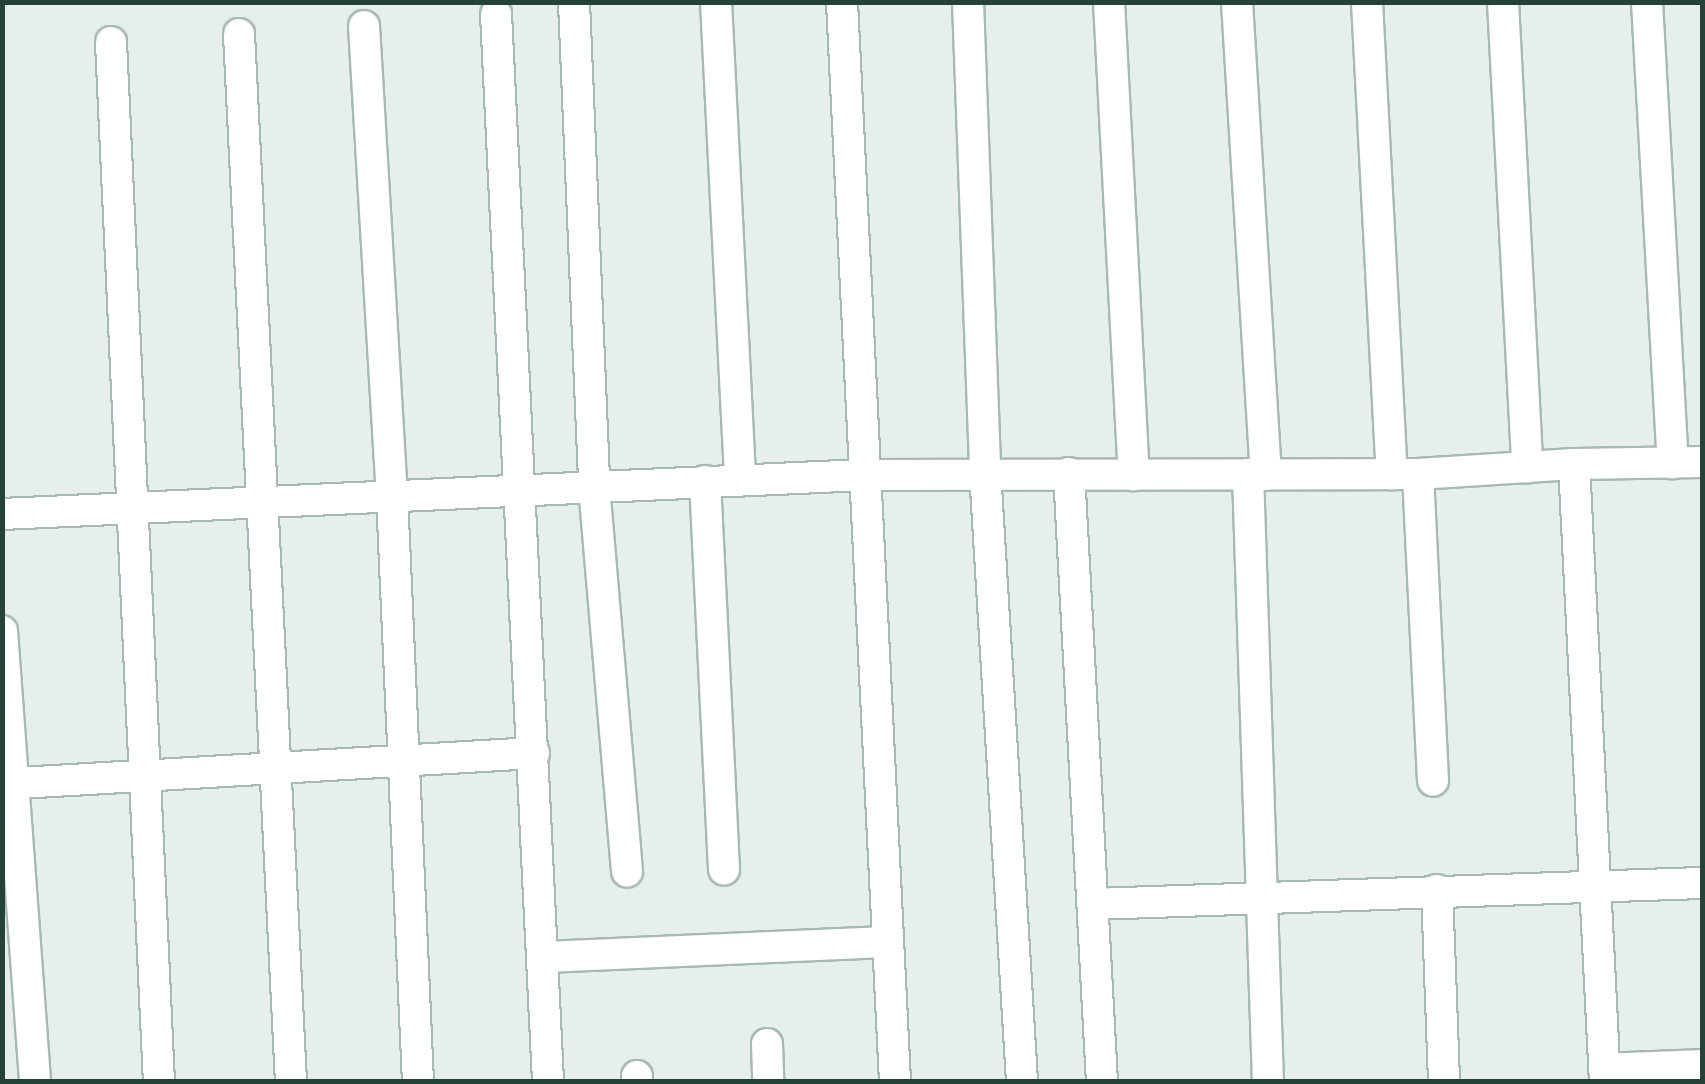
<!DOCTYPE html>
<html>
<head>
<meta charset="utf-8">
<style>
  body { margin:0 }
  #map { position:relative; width:1705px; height:1084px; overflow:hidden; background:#e6efeb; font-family:Helvetica,sans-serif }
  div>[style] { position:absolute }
  .roads { filter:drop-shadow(2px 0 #a8b8b2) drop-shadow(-2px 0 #a8b8b2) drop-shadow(0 2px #a8b8b2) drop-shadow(0 -2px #a8b8b2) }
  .minor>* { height:30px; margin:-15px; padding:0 15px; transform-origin:15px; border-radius:15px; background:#fff }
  span { translate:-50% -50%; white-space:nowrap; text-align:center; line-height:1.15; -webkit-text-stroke:9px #f7fbf9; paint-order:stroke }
  .frame { position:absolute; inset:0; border:5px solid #24423a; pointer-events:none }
</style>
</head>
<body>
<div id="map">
  <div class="roads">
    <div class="minor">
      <i style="left:574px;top:2px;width:484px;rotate:87.6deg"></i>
      <i style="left:594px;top:486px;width:387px;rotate:85.1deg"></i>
      <i style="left:716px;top:2px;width:478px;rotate:87.1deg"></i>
      <i style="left:842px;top:2px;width:1081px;rotate:87.19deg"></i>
      <i style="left:968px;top:2px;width:469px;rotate:87.9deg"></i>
      <i style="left:985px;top:471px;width:612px;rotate:86.53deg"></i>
      <i style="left:1109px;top:2px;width:474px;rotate:87deg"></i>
      <i style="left:1237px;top:2px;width:474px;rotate:86.5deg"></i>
      <i style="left:1367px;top:2px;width:473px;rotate:87deg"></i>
      <i style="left:1503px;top:2px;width:466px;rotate:87deg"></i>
      <i style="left:1647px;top:2px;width:462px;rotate:86.8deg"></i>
      <i style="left:496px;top:14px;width:1069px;rotate:87.21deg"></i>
      <i style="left:364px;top:26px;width:471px;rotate:86.6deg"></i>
      <i style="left:392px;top:496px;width:587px;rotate:87.46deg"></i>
      <i style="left:239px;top:34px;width:1049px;rotate:87.16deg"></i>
      <i style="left:111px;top:42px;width:1041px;rotate:87.36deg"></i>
      <i style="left:1574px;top:464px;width:619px;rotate:87.13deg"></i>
      <i style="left:1069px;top:473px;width:610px;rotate:86.9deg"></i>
      <i style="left:1248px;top:474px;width:608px;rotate:88.12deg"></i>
      <i style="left:1418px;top:474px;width:307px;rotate:87.2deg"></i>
      <i style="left:705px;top:481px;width:389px;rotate:87.2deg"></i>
      <i style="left:2px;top:514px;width:863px;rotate:-2.59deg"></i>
      <i style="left:864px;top:475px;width:554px;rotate:-0.1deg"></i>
      <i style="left:1418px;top:474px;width:156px;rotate:-3.7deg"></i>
      <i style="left:1574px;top:464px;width:128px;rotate:-0.9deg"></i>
      <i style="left:2px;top:631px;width:452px;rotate:85.8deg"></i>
      <i style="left:2px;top:784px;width:533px;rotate:-3.33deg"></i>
      <i style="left:1437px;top:890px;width:192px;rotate:87.9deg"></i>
      <i style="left:1094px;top:904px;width:608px;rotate:-1.98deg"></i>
      <i style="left:543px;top:957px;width:345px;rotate:-2.5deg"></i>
      <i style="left:767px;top:1044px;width:38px;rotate:88deg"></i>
      <i style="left:1604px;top:1069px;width:98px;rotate:-2.3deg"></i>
      <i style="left:637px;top:1076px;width:6px;rotate:90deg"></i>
    </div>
  </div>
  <div class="frame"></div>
</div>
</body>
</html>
